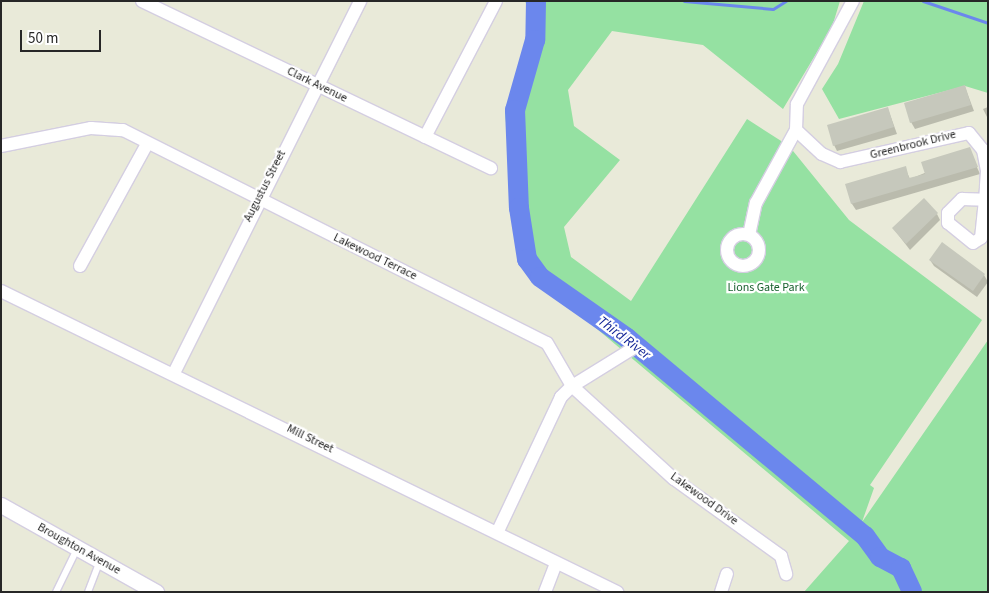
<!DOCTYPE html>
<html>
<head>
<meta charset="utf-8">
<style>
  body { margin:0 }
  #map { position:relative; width:989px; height:593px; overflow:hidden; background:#e9ead9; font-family:"Source Sans 3",sans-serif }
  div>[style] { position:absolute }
  .green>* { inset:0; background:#95e1a2 }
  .shadow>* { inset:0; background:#0003 }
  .stream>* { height:3px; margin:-1.5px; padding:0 1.5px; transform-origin:1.5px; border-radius:1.5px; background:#6b87ed }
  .river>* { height:20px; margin:-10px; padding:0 10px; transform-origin:10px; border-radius:10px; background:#6b87ed }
  .building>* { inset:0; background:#c6c8bc }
  .roads { filter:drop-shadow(1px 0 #d4cee1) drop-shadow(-1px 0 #d4cee1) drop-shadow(0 1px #d4cee1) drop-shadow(0 -1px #d4cee1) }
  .service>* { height:6px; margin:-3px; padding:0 3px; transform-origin:3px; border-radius:3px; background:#fff }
  .minor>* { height:12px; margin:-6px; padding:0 6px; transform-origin:6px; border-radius:6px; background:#fff }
  .minor>.ring { margin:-6px; padding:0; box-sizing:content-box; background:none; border:12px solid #fff; border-radius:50% }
  .tertiary>* { height:15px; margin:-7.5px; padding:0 7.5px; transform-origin:7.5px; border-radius:7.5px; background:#fff }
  span { translate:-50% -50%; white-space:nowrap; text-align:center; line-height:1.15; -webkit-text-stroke:4.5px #fff; paint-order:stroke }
  .street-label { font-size:12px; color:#272727 }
  .park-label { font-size:12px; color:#1a6230 }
  .water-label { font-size:14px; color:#0e2194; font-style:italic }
  .frame { position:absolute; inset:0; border:2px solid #272727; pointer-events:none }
  .scale { position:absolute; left:20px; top:30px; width:81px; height:22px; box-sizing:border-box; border:2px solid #272727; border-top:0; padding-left:6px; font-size:15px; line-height:18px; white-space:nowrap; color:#272727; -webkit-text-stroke:4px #fff; paint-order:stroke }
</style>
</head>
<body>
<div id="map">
  <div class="green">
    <i style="clip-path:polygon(525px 1px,840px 1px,832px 27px,783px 109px,703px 45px,612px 31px,568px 90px,574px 126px,620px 160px,564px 227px,571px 257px,631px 301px,747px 119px,789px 146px,849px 220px,982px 320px,870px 485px,874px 488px,862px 522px,988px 340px,988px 592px,804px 592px,849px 541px,521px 265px,505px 113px,533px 21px)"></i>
    <i style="clip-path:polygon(864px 1px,988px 1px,988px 93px,965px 86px,839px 119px,822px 89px,838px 64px)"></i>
  </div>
  <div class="shadow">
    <i style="clip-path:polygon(965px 87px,974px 111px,915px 129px,911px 122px)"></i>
    <i style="clip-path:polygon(988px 107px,988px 119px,983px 109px)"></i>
    <i style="clip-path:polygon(888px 109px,897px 134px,837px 151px,834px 145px)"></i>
    <i style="clip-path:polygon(971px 154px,980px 174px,856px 210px,852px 204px,847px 185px,905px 168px,910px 179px)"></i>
    <i style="clip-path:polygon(937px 214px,940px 220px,910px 250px,893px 228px)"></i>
    <i style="clip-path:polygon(942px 244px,984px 275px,988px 282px,977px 297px,934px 266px,930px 260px)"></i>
  </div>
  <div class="stream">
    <i style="left:684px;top:1px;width:89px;rotate:5.1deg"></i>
    <i style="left:773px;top:9px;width:15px;rotate:-32deg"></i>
    <i style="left:923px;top:1px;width:69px;rotate:18.7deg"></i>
  </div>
  <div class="river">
    <i style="left:536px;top:1px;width:39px;rotate:91deg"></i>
    <i style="left:535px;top:40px;width:73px;rotate:105.9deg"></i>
    <i style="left:515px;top:110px;width:98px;rotate:87.7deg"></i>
    <i style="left:519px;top:208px;width:52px;rotate:81.1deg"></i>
    <i style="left:527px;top:259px;width:22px;rotate:54deg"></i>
    <i style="left:540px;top:277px;width:106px;rotate:35deg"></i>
    <i style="left:627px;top:338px;width:310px;rotate:39.8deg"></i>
    <i style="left:865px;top:536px;width:26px;rotate:54deg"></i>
    <i style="left:880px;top:557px;width:24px;rotate:28deg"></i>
    <i style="left:901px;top:568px;width:26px;rotate:65deg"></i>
  </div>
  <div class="building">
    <i style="clip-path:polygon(965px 85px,971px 105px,910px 123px,904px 103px)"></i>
    <i style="clip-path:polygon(888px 107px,894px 127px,833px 146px,827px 125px)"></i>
    <i style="clip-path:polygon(970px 147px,978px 167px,851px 204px,845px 184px,906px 166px,909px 178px,925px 174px,921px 162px)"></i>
    <i style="clip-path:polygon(924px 198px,938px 213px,906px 244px,892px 228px)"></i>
    <i style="clip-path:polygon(942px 242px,985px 274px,973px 291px,929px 260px)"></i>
  </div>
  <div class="roads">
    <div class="service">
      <i style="left:56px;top:592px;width:48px;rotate:-64deg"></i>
      <i style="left:88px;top:592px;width:33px;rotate:-69deg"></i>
    </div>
    <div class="minor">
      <i style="left:142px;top:1px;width:387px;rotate:25.6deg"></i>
      <i style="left:796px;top:130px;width:35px;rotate:43deg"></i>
      <i style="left:822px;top:154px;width:20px;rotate:24deg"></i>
      <i style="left:840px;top:162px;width:132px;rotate:-12.7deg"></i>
      <i style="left:969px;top:133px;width:22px;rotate:51deg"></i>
      <i style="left:983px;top:150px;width:21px;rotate:79deg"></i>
      <i style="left:987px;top:171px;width:16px;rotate:94deg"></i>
      <i style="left:986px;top:187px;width:13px;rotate:94deg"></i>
      <i style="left:985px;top:200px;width:38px;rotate:96deg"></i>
      <i style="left:981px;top:238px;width:9px;rotate:148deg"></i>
      <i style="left:973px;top:243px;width:32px;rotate:-141deg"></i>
      <i style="left:948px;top:223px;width:10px;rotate:-90deg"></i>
      <i style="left:948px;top:213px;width:20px;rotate:-45deg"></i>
      <i style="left:962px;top:199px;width:23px;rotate:2deg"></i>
      <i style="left:425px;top:137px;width:153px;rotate:-62.4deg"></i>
      <i style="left:1px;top:146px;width:92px;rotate:-11.3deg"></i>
      <i style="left:91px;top:128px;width:32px;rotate:4deg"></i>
      <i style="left:123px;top:130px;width:474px;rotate:26.7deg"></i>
      <i style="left:547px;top:343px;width:50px;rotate:59.8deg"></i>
      <i style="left:572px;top:386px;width:16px;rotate:135deg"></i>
      <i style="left:561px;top:397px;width:148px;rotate:115.2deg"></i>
      <i class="ring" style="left:727px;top:234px;width:20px;height:20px"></i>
      <i style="left:749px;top:235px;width:33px;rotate:-78deg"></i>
      <i style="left:756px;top:203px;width:83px;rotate:-61.3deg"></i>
      <i style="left:796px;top:130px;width:26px;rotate:-88deg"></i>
      <i style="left:797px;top:104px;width:117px;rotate:-61.5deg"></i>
      <i style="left:80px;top:266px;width:139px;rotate:-61.2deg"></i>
      <i style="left:1px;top:291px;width:686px;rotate:26.04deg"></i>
      <i style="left:632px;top:349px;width:70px;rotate:148.3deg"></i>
      <i style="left:572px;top:386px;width:138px;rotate:42.4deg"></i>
      <i style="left:674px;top:479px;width:132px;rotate:35.7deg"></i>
      <i style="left:781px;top:556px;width:19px;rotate:74deg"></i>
      <i style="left:174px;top:373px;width:416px;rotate:-63.4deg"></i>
      <i style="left:545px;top:592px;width:31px;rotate:-69deg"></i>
      <i style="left:721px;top:592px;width:19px;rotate:-72deg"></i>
    </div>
    <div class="tertiary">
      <i style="left:1px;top:505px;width:178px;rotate:29.3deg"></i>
    </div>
  </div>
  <div class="street-label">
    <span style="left:317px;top:85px;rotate:26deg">Clark Avenue</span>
    <span style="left:913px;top:145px;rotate:-14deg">Greenbrook Drive</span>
    <span style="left:265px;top:186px;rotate:-63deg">Augustus Street</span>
    <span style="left:375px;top:257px;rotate:26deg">Lakewood Terrace</span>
    <span style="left:310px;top:439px;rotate:26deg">Mill Street</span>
    <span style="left:704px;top:499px;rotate:36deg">Lakewood Drive</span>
    <span style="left:79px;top:549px;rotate:29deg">Broughton Avenue</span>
  </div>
  <div class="park-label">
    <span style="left:766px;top:288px">Lions Gate Park</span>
  </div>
  <div class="water-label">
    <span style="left:624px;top:338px;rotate:37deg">Third River</span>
  </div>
  <div class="frame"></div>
  <div class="scale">50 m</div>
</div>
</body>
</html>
